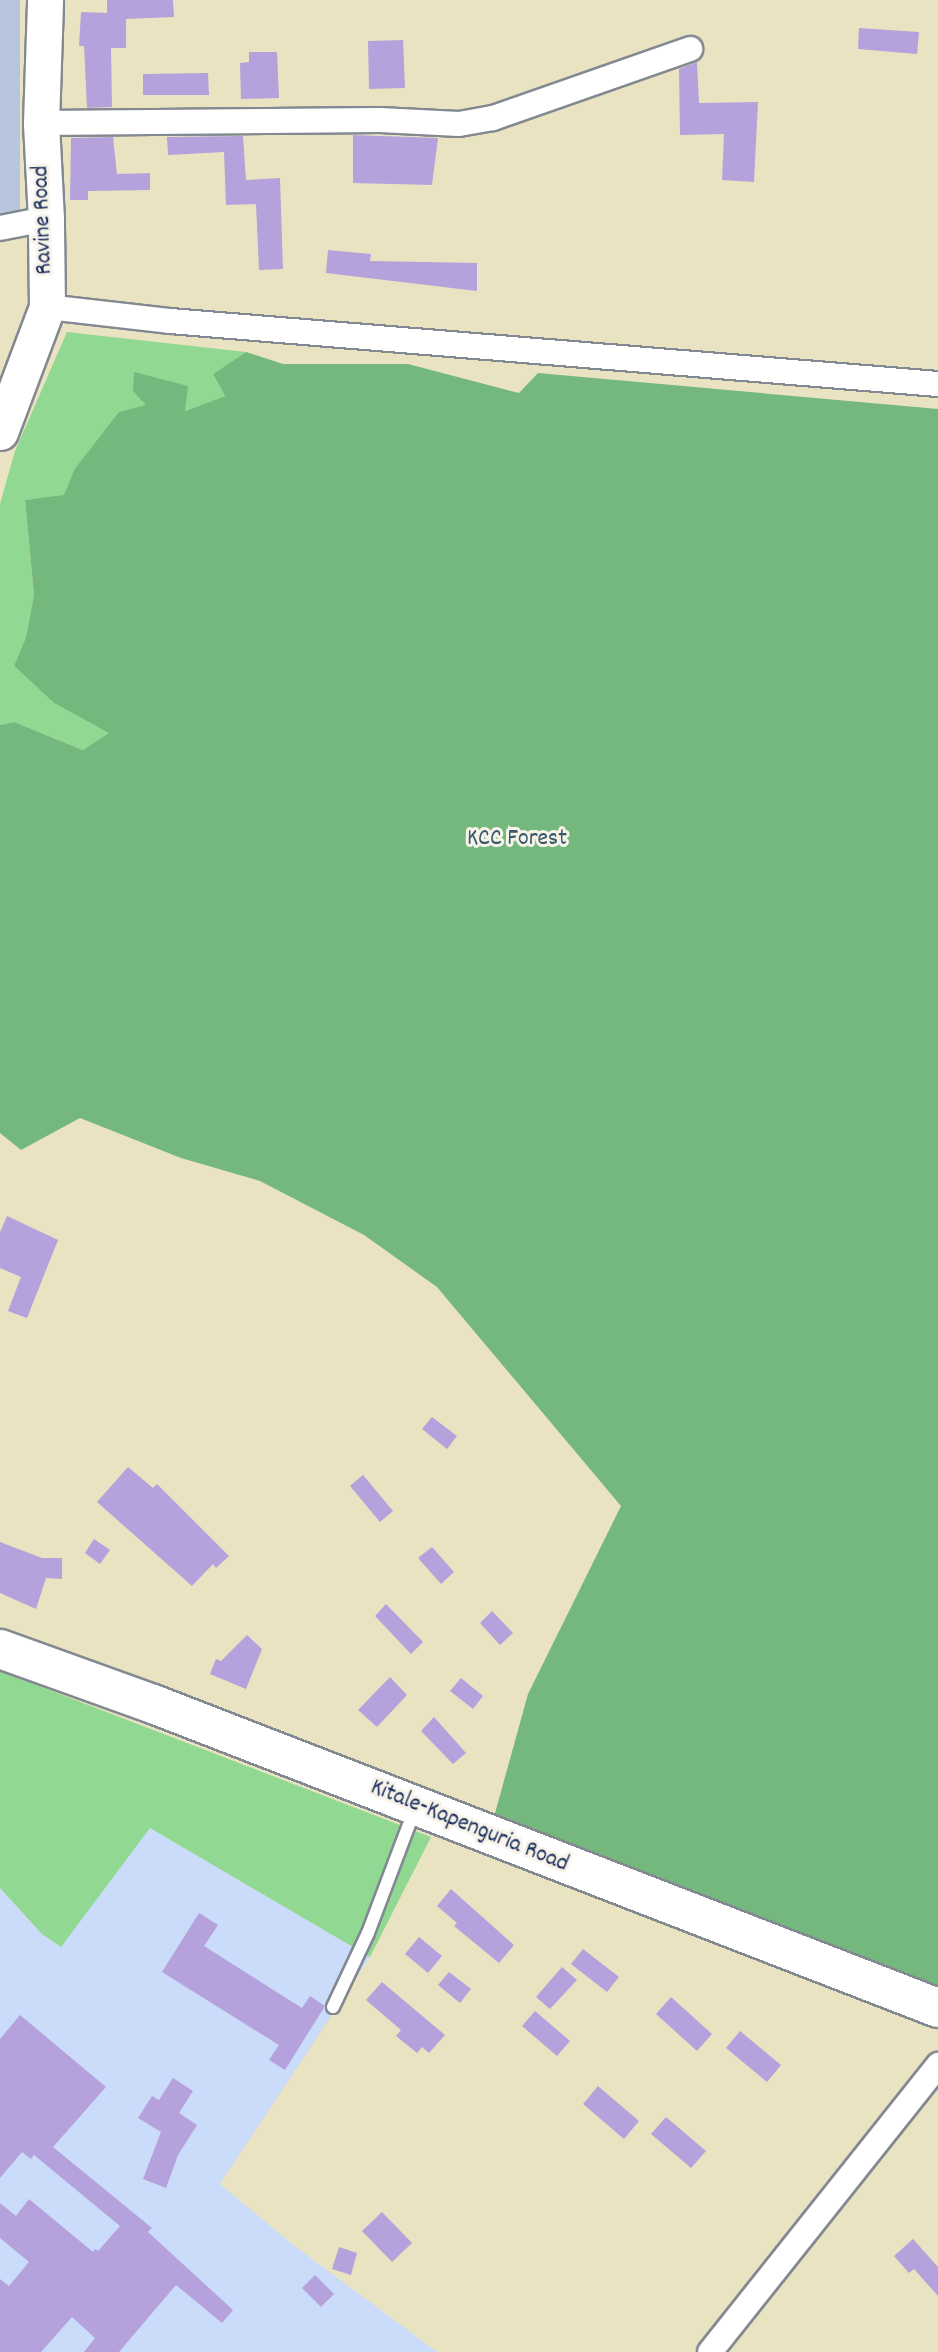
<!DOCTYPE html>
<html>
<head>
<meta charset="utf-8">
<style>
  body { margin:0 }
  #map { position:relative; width:938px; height:2352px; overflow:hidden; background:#eae3c2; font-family:Dekko,sans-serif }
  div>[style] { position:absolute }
  .built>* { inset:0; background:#cadcf9 }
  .industrial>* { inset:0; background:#b7c5de }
  .green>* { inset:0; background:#91d893 }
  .forest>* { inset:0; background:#74b87d }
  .building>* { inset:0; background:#b5a1db }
  .roads { filter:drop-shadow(2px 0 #828990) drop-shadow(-2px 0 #828990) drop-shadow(0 2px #828990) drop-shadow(0 -2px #828990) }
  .lane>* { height:12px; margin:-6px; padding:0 6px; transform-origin:6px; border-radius:6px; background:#fff }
  .street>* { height:24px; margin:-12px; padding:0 12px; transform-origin:12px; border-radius:12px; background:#fff }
  .secondary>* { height:35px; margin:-17.5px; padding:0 17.5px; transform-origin:17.5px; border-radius:17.5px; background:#fff }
  .highway>* { height:38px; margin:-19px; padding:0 19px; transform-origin:19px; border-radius:19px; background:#fff }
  span { translate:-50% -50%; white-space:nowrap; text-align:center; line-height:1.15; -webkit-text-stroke:6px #f7f3e8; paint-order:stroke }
  .street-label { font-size:24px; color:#1b2f5e }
  .park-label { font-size:24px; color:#38596b }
</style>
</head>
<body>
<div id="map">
  <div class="built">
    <i style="clip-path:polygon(150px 1828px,370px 1957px,220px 2184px,292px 2244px,437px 2352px,0 2352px,0 1888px,42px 1934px,61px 1946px)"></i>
  </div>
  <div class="industrial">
    <i style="clip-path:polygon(0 0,20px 0,20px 210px,0 215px)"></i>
  </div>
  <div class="green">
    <i style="clip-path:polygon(67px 332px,246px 352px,213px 374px,225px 396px,185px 411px,147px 405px,74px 470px,64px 496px,25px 500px,34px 595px,26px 637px,14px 666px,54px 703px,110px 733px,83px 750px,14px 722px,0 725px,0 504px,15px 451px)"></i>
    <i style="clip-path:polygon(0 1671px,431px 1837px,370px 1957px,150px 1828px,61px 1947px,42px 1934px,0 1888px)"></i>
  </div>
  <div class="forest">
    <i style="clip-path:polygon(246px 352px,283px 364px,408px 364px,519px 393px,538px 373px,938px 409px,938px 2005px,489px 1835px,528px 1694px,621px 1506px,437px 1287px,364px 1235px,260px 1181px,181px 1158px,80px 1118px,21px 1150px,0 1133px,0 725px,14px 722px,83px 750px,109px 733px,54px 703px,14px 666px,26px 637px,34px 595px,25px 500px,64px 495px,74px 470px,119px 412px,146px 405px,133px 391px,134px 372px,188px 386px,185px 411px,225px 396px,213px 374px)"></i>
  </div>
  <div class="building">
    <i style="clip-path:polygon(107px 0,173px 0,174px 17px,126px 19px,126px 48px,111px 48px,112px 107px,87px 108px,84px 46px,79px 46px,81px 12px,107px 13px)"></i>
    <i style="clip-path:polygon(859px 28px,919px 32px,917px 54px,858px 49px)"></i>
    <i style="clip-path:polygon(403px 40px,405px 88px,369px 89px,368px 41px)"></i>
    <i style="clip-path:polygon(249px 52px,277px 52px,279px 98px,241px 99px,240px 63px,249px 62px)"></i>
    <i style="clip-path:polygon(697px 62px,699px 103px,758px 102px,754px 182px,722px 180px,724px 134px,680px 135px,679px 69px)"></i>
    <i style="clip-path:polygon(208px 73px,209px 95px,143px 95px,143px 74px)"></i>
    <i style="clip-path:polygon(353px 135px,438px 138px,432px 185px,353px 183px)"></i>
    <i style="clip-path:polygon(243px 136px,246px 180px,280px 178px,283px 269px,259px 270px,256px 204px,226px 205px,224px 152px,168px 155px,167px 137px)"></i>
    <i style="clip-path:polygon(113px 137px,117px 174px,150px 173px,150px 190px,88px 191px,88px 200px,70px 200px,71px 138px)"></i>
    <i style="clip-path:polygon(328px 250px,371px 254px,370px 261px,477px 263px,477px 291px,326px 273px)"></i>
    <i style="clip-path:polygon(7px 1216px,58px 1240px,27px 1318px,8px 1311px,21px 1277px,0 1268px,0 1232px)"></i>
    <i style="clip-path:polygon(432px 1417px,457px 1436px,447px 1449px,422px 1429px)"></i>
    <i style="clip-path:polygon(128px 1467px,153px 1488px,157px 1484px,229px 1556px,216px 1568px,213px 1564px,192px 1586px,97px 1502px)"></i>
    <i style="clip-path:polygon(363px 1475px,393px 1511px,380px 1522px,350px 1486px)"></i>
    <i style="clip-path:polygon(94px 1539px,110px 1550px,100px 1564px,85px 1553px)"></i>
    <i style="clip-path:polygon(0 1542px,42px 1558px,62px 1558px,62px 1579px,46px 1578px,36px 1609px,0 1593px)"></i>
    <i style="clip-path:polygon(432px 1547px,454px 1572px,441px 1584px,418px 1558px)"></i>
    <i style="clip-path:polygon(386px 1604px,423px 1642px,411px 1654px,375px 1616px)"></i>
    <i style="clip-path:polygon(492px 1611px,513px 1633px,500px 1645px,480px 1623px)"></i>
    <i style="clip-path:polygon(247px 1635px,262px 1649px,246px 1689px,210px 1674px,216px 1659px,221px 1661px)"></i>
    <i style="clip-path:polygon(390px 1677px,407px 1695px,377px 1727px,358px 1710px)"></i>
    <i style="clip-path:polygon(461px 1678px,483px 1696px,473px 1709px,450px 1691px)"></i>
    <i style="clip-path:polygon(434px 1717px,466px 1753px,453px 1764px,421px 1731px)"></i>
    <i style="clip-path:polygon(451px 1889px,514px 1945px,499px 1963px,454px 1926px,457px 1923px,437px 1906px)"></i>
    <i style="clip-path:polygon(199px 1913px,218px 1925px,204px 1946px,302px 2008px,310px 1996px,325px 2006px,285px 2070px,269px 2060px,279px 2045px,162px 1972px)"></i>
    <i style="clip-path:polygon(419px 1937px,442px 1956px,428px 1973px,405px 1954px)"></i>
    <i style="clip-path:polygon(583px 1949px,619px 1977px,607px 1992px,571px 1964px)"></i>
    <i style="clip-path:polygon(562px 1967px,577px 1980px,550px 2009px,536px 1997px)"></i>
    <i style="clip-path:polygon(449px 1972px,471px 1989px,460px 2003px,438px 1985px)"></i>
    <i style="clip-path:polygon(382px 1982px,445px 2035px,429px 2053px,422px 2047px,417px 2053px,396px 2036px,401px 2030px,366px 2000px)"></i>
    <i style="clip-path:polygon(671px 1997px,712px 2034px,697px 2051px,656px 2014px)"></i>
    <i style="clip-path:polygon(535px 2011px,570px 2041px,557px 2056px,522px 2026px)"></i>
    <i style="clip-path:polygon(20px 2015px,106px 2087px,53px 2147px,152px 2228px,148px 2232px,233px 2310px,222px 2323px,176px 2285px,119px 2352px,84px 2352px,95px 2338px,72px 2317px,41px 2352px,0 2352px,0 2279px,9px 2286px,29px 2262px,0 2238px,0 2203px,16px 2216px,29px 2199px,93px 2252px,95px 2249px,98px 2251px,120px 2226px,34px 2155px,31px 2159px,22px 2152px,0 2178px,0 2039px)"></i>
    <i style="clip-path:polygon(740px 2031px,781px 2065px,767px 2082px,726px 2048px)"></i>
    <i style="clip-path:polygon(173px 2078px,193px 2091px,179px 2113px,197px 2125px,178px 2155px,166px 2188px,143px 2179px,161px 2132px,138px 2118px,152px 2096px,159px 2100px)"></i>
    <i style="clip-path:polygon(598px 2086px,639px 2121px,624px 2139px,583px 2104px)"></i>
    <i style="clip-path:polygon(666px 2117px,706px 2151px,691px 2168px,651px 2134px)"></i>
    <i style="clip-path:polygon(382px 2212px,412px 2243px,392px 2262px,362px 2231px)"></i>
    <i style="clip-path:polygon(913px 2239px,938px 2267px,938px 2296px,914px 2269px,909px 2273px,894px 2256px)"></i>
    <i style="clip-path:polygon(339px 2247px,357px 2253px,351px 2275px,332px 2269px)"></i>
    <i style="clip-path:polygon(315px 2275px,334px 2294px,321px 2307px,302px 2288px)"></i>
  </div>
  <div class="roads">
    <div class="lane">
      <i style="left:333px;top:2007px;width:82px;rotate:-64.7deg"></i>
      <i style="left:368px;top:1933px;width:130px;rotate:-69.3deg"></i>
    </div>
    <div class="street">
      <i style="left:41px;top:123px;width:339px;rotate:-0.5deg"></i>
      <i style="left:380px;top:120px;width:79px;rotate:2.9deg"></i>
      <i style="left:459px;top:124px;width:35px;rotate:-10deg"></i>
      <i style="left:493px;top:118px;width:209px;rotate:-19.3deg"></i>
      <i style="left:0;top:228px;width:47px;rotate:-11.1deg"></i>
      <i style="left:47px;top:307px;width:124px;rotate:6.5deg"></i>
      <i style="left:170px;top:321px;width:771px;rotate:4.69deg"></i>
      <i style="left:710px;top:2352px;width:367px;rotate:-51.5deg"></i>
    </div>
    <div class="secondary">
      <i style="left:0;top:432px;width:134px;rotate:-69.4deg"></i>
      <i style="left:47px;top:307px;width:88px;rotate:-90.7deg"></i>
      <i style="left:46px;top:219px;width:96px;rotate:-93deg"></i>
      <i style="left:41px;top:123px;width:123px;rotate:-88.1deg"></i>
    </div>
    <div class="highway">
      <i style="left:0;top:1649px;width:163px;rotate:19.8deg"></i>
      <i style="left:153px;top:1704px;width:842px;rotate:21.17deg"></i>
    </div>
  </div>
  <div class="street-label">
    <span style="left:44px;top:220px;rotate:-92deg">Ravine Road</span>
    <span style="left:469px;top:1827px;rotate:22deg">Kitale-Kapenguria Road</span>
  </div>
  <div class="park-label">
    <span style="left:517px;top:840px">KCC Forest</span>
  </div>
</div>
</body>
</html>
